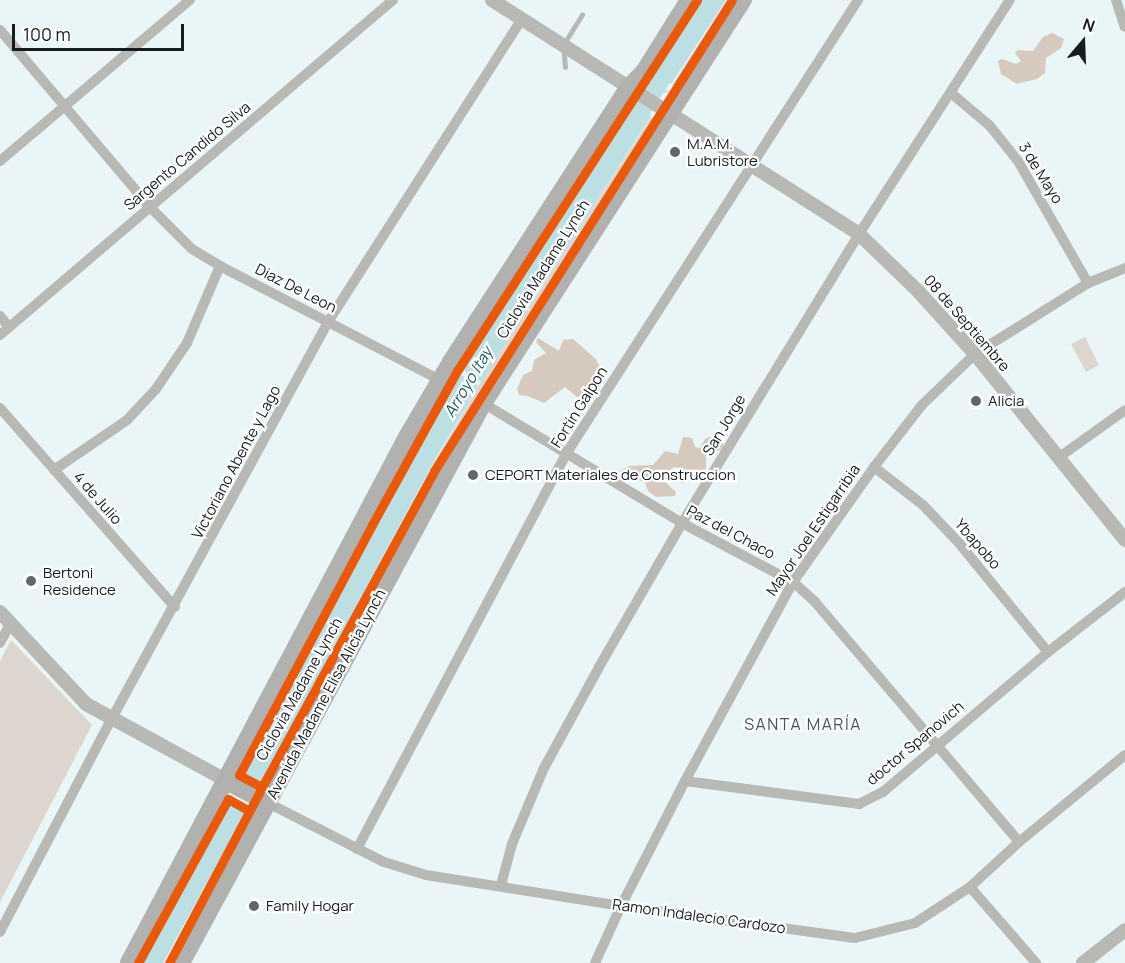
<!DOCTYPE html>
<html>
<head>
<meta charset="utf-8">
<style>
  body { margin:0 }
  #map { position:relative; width:1125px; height:963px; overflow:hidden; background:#e9f5f6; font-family:Manrope,sans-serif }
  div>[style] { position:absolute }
  .green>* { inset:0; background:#ddd6ce }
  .forest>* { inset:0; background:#d6cabe }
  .water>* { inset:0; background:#bcdfe4 }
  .river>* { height:21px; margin:-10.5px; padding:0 10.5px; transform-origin:10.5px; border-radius:10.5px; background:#bcdfe4 }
  .path>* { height:2px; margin-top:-1px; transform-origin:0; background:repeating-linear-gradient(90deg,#aeafae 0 1.5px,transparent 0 6px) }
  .service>* { height:5px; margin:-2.5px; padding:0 2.5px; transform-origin:2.5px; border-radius:2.5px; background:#b8b8b5 }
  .minor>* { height:10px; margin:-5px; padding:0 5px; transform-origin:5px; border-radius:5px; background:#b8b8b5 }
  .tertiary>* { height:14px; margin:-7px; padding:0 7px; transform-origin:7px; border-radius:7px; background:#b8b8b5 }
  .trunk>* { height:18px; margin:-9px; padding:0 9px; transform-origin:9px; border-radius:9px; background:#b1b2b0 }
  .cycleway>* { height:9px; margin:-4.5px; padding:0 4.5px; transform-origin:4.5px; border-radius:4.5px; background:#e8590c }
  .dots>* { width:16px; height:16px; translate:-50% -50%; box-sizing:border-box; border:3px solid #fff; border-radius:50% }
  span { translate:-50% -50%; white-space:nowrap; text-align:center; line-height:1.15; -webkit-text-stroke:4.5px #fff; paint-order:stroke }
  .poi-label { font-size:15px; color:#151c1d }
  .left { translate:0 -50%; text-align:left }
  .street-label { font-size:15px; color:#151c1d }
  .water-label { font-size:16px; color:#1c5b62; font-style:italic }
  .neighbourhood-label { font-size:16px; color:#425456; letter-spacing:1.5px }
  .north { position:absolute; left:1053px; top:12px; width:60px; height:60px; -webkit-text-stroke:4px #fff; paint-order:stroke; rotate:19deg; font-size:16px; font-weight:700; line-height:24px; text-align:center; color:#151c1d }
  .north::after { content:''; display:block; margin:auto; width:21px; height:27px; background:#151c1d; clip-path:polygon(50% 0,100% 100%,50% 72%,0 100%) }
  .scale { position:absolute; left:12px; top:24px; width:172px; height:27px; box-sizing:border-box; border:3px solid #151c1d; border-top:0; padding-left:8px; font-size:18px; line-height:21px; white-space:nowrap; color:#151c1d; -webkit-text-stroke:4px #fff; paint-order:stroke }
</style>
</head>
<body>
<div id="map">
  <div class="green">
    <i style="clip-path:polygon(727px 0,735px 0,677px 89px,672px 85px)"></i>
    <i style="clip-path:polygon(647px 77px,671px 93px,656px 92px,647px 85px)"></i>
    <i style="clip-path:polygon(651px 117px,657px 120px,267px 788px,261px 785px,437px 458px,479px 385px)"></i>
    <i style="clip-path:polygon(1085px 337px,1099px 365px,1086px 372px,1071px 344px)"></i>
    <i style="clip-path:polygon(11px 640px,92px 725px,0 902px,0 661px)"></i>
  </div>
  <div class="forest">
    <i style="clip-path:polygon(1052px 33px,1064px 39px,1061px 48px,1046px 58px,1045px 73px,1037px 79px,1017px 84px,1001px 74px,998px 61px,1002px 59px,1016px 64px,1021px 61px,1015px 53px,1018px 50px,1033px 51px,1043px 37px)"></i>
    <i style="clip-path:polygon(538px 338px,559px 351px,563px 340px,573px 339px,596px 359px,602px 371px,591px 394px,577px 397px,565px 387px,544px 403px,528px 396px,519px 395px,517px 389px,523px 375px,532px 371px,534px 360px,546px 353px,536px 342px)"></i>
    <i style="clip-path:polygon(714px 435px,723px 439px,723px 447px,720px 450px,706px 454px,706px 469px,692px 473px,683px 484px,673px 475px,681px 472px,678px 468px,674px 467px,666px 472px,664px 481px,676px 492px,675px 496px,656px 497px,648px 491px,645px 482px,636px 479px,627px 482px,620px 476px,620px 471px,629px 466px,653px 465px,665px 451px,678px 454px,683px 437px,692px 438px,695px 447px,700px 448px,705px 439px)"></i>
  </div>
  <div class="water">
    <i style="clip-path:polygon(699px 0,726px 0,671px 84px,653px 73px)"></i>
    <i style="clip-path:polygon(631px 103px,651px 116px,481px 382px,478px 380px,476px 384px,478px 386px,437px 456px,260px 784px,241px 774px,449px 387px,458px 373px,476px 384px,478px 380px,461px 368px)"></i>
    <i style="clip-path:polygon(229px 800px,246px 810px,163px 963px,143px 963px)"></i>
  </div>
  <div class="river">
    <i style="left:625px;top:132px;width:91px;rotate:-57.5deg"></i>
  </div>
  <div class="path">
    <i style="left:461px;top:371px;width:21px;rotate:31deg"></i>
  </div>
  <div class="service">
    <i style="left:565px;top:67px;width:22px;rotate:-95deg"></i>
    <i style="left:563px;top:45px;width:36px;rotate:-58deg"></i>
  </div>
  <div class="minor">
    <i style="left:1116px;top:0;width:28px;rotate:72deg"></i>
    <i style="left:0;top:30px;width:232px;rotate:49.7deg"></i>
    <i style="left:150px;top:207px;width:59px;rotate:45deg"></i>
    <i style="left:192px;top:249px;width:33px;rotate:31deg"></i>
    <i style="left:220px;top:266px;width:248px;rotate:27.4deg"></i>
    <i style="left:951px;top:93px;width:51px;rotate:40.2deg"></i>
    <i style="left:990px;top:126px;width:45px;rotate:51.3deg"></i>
    <i style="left:1018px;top:161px;width:141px;rotate:60.2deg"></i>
    <i style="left:0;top:161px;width:249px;rotate:-40.3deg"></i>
    <i style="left:0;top:316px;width:14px;rotate:51deg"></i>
    <i style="left:0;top:335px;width:516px;rotate:-40.44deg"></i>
    <i style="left:483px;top:403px;width:232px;rotate:31.1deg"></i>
    <i style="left:682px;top:523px;width:126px;rotate:28deg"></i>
    <i style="left:793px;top:582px;width:30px;rotate:42deg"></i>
    <i style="left:815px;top:602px;width:315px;rotate:49.6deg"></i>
    <i style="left:0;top:408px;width:265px;rotate:48.7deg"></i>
    <i style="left:1058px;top:458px;width:82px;rotate:-35.6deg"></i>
    <i style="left:874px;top:467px;width:62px;rotate:37.8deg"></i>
    <i style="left:923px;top:505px;width:52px;rotate:46.5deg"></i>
    <i style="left:959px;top:543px;width:141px;rotate:50.8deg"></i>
    <i style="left:54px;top:470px;width:88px;rotate:-34.4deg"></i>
    <i style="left:127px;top:420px;width:42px;rotate:-46.9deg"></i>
    <i style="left:156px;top:389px;width:55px;rotate:-56deg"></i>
    <i style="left:187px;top:343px;width:84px;rotate:-66.8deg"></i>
    <i style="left:0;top:643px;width:21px;rotate:-62deg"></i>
    <i style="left:685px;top:781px;width:176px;rotate:7.5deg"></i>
    <i style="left:859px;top:804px;width:27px;rotate:-27deg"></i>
    <i style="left:883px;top:792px;width:216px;rotate:-40.3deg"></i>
    <i style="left:1048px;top:652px;width:98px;rotate:-37.9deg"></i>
    <i style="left:268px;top:803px;width:130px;rotate:27deg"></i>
    <i style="left:384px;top:862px;width:44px;rotate:17.2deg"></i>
    <i style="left:426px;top:875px;width:197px;rotate:9deg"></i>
    <i style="left:621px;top:906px;width:236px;rotate:7.8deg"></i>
    <i style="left:855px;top:938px;width:62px;rotate:-14deg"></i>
    <i style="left:915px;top:923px;width:66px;rotate:-33.2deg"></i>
    <i style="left:970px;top:887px;width:67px;rotate:-42.6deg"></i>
    <i style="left:1019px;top:842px;width:137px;rotate:-39.4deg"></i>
    <i style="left:357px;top:849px;width:447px;rotate:-62.1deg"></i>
    <i style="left:566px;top:454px;width:540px;rotate:-57.25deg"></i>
    <i style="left:501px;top:885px;width:42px;rotate:-75deg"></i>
    <i style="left:512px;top:844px;width:82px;rotate:-67.2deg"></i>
    <i style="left:544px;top:768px;width:115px;rotate:-61.4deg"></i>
    <i style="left:599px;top:667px;width:166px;rotate:-60deg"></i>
    <i style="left:682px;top:523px;width:339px;rotate:-58.5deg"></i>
    <i style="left:859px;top:234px;width:278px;rotate:-57.2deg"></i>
    <i style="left:970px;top:887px;width:101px;rotate:49deg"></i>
    <i style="left:0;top:932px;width:239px;rotate:-62.4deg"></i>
    <i style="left:111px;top:720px;width:453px;rotate:-61.4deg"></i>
    <i style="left:328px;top:322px;width:360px;rotate:-57.4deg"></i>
    <i style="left:595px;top:963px;width:63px;rotate:-65.5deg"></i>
    <i style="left:621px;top:906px;width:140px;rotate:-62.9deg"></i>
    <i style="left:685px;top:781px;width:226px;rotate:-61.5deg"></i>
    <i style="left:793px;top:582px;width:141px;rotate:-54.8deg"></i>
    <i style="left:874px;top:467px;width:78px;rotate:-52.3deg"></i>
    <i style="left:922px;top:405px;width:74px;rotate:-43.9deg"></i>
    <i style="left:975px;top:354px;width:133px;rotate:-32.1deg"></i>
    <i style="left:1088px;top:283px;width:40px;rotate:-22deg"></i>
  </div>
  <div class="tertiary">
    <i style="left:492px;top:0;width:435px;rotate:32.5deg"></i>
    <i style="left:859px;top:234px;width:82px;rotate:44deg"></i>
    <i style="left:918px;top:291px;width:85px;rotate:47.9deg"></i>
    <i style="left:975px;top:354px;width:239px;rotate:51.1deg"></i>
    <i style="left:0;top:612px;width:126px;rotate:46.9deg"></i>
    <i style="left:86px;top:704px;width:161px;rotate:28.6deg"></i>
    <i style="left:1083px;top:963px;width:53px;rotate:-38.2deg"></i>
  </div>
  <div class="trunk">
    <i style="left:227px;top:781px;width:47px;rotate:28.2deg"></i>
    <i style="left:129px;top:963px;width:595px;rotate:-62.14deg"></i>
    <i style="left:407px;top:437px;width:87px;rotate:-59.6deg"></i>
    <i style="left:451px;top:362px;width:328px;rotate:-57.1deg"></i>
    <i style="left:629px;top:87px;width:21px;rotate:-45deg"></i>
    <i style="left:644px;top:72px;width:85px;rotate:-58deg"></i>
    <i style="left:181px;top:963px;width:636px;rotate:-61.66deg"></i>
    <i style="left:483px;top:403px;width:480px;rotate:-57.2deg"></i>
  </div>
  <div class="cycleway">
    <i style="left:697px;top:0;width:440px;rotate:122.9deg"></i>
    <i style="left:458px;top:369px;width:178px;rotate:118.9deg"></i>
    <i style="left:372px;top:525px;width:283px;rotate:118deg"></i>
    <i style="left:239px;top:775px;width:26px;rotate:28deg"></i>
    <i style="left:262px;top:787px;width:360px;rotate:-61.4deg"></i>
    <i style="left:434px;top:471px;width:557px;rotate:-57.68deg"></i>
    <i style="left:138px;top:963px;width:187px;rotate:-61.2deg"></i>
    <i style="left:228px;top:799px;width:23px;rotate:29deg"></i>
    <i style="left:169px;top:963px;width:199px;rotate:-62.1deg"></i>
  </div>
  <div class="dots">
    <i style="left:675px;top:152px;background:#5f6869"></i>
    <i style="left:976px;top:401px;background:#5f6869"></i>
    <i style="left:473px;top:475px;background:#5f6869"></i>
    <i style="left:31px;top:581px;background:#5f6869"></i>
    <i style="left:254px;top:906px;background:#5f6869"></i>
  </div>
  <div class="poi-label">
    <span class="left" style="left:687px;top:152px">M.A.M.<br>Lubristore</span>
    <span class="left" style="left:988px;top:401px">Alicia</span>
    <span class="left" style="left:485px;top:475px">CEPORT Materiales de Construccion</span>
    <span class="left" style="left:43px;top:581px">Bertoni<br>Residence</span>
    <span class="left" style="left:266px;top:906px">Family Hogar</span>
  </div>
  <div class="street-label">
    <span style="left:187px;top:156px;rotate:-40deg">Sargento Candido Silva</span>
    <span style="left:1041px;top:173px;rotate:58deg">3 de Mayo</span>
    <span style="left:543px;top:269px;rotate:-58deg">Ciclovia Madame Lynch</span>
    <span style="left:296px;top:288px;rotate:27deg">Diaz De Leon</span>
    <span style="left:967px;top:323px;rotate:49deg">08 de Septiembre</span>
    <span style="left:579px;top:407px;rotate:-58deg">Fortín Galpon</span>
    <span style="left:724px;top:425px;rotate:-59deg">San Jorge</span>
    <span style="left:236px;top:462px;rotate:-62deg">Victoriano Abente y Lago</span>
    <span style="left:98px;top:498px;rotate:49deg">4 de Julio</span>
    <span style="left:813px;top:530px;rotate:-56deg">Mayor Joel Estigarribia</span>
    <span style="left:731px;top:532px;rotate:28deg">Paz del Chaco</span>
    <span style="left:978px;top:544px;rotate:49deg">Ybapobo</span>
    <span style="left:299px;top:689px;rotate:-61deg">Ciclovia Madame Lynch</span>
    <span style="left:326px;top:694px;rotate:-62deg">Avenida Madame Elisa Alicia Lynch</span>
    <span style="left:915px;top:743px;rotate:-40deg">doctor Spanovich</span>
    <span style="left:699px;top:916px;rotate:8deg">Ramon Indalecio Cardozo</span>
  </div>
  <div class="water-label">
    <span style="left:468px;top:382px;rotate:-59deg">Arroyo Itay</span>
  </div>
  <div class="neighbourhood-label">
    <span style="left:803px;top:724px">SANTA MARÍA</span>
  </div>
  <div class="north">N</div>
  <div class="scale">100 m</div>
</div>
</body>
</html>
